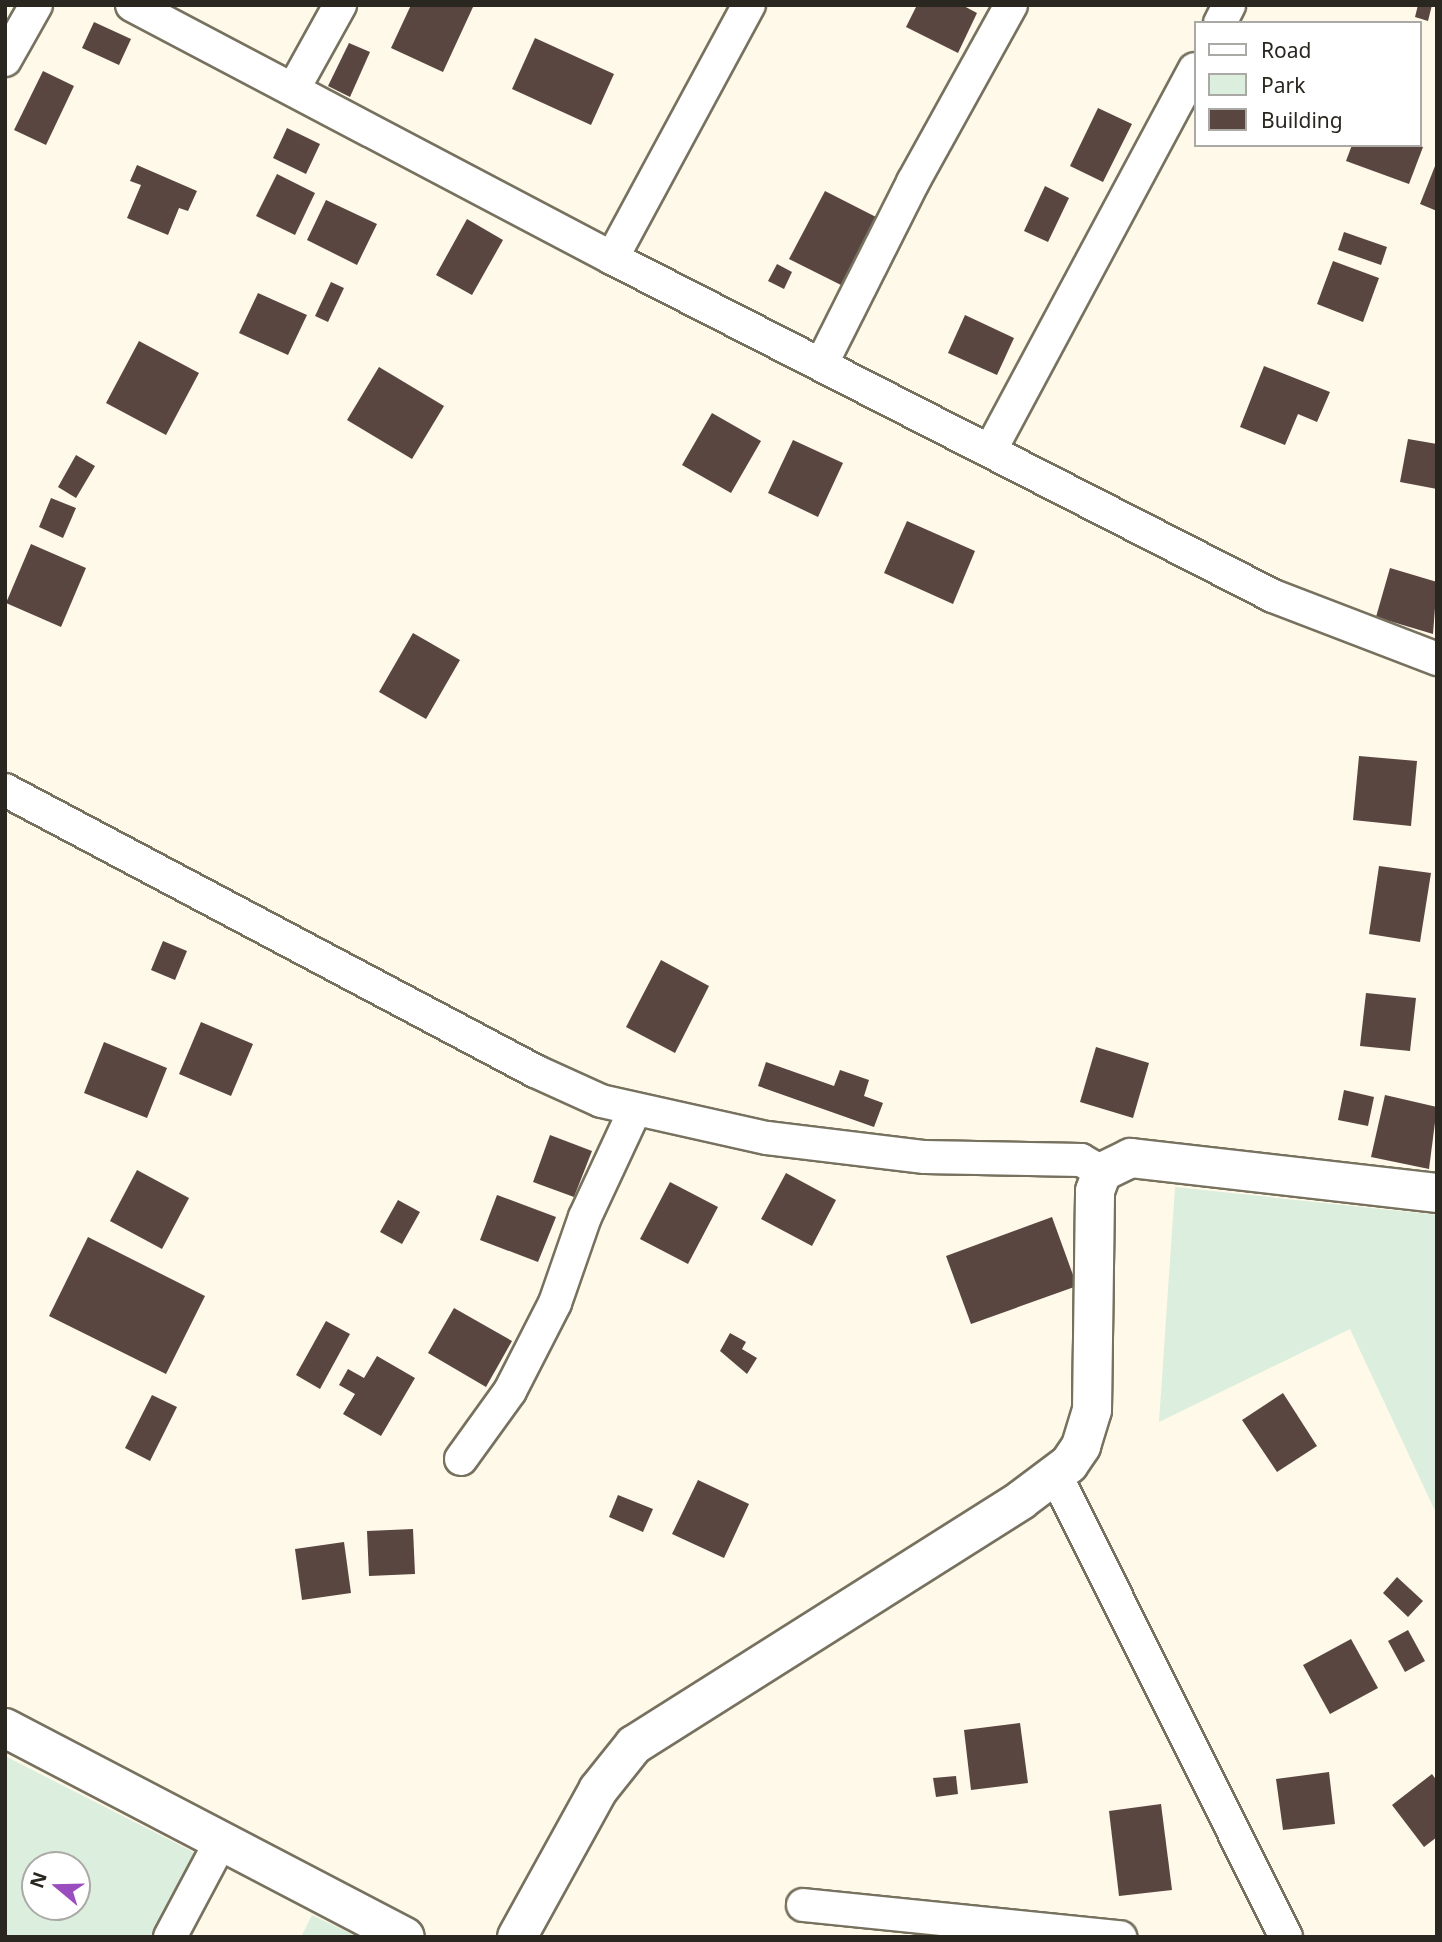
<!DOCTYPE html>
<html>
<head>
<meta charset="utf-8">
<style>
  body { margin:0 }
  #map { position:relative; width:1442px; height:1942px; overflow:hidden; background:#fff9e9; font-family:"Noto Sans",sans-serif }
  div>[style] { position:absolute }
  .green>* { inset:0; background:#dceedd }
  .building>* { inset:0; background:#5a4641 }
  .roads { filter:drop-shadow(2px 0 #77715f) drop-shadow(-2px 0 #77715f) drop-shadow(0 2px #77715f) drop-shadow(0 -2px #77715f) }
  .minor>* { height:32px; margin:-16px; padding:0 16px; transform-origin:16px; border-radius:16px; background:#fff }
  .tertiary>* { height:38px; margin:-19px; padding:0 19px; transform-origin:19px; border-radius:19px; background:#fff }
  span { translate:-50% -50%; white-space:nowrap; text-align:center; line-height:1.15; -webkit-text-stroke:7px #fff; paint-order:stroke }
  .frame { position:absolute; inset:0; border:7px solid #2a2720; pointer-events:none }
  .legend { position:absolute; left:1194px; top:21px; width:228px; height:126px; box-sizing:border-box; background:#fff; border:2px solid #aaa9a6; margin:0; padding:9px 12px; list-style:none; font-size:21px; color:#2a2720 }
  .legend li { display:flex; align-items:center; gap:14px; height:35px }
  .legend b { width:35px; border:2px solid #aaa9a6 }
  .north { position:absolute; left:21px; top:1851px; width:70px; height:70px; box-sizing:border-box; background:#fff; border:2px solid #aaa9a6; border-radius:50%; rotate:289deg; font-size:19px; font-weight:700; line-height:28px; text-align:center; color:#2a2720 }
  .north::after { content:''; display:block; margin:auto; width:24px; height:32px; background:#9a4dbe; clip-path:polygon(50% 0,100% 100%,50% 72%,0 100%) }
</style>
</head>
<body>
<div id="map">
  <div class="green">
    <i style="clip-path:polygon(1175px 1187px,1437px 1215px,1437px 1515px,1350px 1329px,1159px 1422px)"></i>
    <i style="clip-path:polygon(evenodd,5px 1756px,203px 1857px,159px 1937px,5px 1937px,5px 1756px,35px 1865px,77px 1865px,77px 1907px,35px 1907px,35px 1865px)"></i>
    <i style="clip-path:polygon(312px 1915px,358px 1937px,301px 1937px)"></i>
  </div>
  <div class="building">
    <i style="clip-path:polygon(411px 5px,473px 7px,443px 72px,391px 48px)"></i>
    <i style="clip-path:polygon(917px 5px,962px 5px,977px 13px,958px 53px,906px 27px)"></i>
    <i style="clip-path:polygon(1418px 5px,1432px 5px,1428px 21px,1415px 17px)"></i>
    <i style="clip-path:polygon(94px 22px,131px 39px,119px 65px,82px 48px)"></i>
    <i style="clip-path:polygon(535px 38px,614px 74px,591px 125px,512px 89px)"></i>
    <i style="clip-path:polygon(349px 43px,370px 52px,350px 97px,328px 86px)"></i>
    <i style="clip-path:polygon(43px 71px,74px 86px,46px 145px,14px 130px)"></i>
    <i style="clip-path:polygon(1098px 108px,1132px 124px,1103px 182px,1070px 166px)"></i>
    <i style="clip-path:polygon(287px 128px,320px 144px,306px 174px,273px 158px)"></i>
    <i style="clip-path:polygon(1352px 145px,1419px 145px,1423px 147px,1409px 184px,1346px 161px)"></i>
    <i style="clip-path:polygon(1437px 161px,1437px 211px,1420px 204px)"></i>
    <i style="clip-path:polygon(137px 165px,197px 191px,188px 211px,179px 208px,168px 235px,127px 218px,141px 185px,130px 181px)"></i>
    <i style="clip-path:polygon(277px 174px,315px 193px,295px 235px,256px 216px)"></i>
    <i style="clip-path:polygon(1045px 186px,1069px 198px,1048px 242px,1024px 231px)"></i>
    <i style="clip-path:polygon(825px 191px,876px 217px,841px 285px,789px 259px)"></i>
    <i style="clip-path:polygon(326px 200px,377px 224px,357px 265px,307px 240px)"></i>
    <i style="clip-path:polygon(467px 219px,503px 240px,472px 295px,436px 275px)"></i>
    <i style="clip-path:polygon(1344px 232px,1387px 247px,1381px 265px,1338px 250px)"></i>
    <i style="clip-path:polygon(1333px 261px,1379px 278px,1363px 322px,1317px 304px)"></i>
    <i style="clip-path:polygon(777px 264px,792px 272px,784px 289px,768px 281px)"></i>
    <i style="clip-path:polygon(331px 282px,344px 288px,328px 322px,315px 316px)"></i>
    <i style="clip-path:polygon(258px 293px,307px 315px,288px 355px,239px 333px)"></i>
    <i style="clip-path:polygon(965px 315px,1014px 338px,997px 375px,948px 353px)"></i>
    <i style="clip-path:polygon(139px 341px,199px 373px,166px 435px,106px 403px)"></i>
    <i style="clip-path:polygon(1264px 366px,1330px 392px,1317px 422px,1298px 414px,1285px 445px,1240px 427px)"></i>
    <i style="clip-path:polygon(379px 367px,444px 406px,412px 459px,347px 420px)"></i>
    <i style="clip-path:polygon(712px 413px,761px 441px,731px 493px,682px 465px)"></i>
    <i style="clip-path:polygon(1408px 439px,1437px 444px,1437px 489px,1400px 482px)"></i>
    <i style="clip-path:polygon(793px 440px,843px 463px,818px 517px,768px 493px)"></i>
    <i style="clip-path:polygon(76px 455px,95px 466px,76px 498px,58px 487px)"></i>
    <i style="clip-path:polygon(51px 498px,76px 508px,63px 538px,39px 527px)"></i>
    <i style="clip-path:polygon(907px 521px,975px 551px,953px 604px,884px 573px)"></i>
    <i style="clip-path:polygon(31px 544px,86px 568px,61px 627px,6px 603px)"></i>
    <i style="clip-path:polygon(1390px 568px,1437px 582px,1433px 634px,1376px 617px)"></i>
    <i style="clip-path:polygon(413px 633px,460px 660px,426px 719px,379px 692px)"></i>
    <i style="clip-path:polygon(1359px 756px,1417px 761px,1411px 826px,1353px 820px)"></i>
    <i style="clip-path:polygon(1379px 866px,1431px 873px,1420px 942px,1369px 934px)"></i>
    <i style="clip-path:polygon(163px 941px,187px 951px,175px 980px,151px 970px)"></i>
    <i style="clip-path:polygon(661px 960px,709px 986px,675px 1053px,626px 1027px)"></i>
    <i style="clip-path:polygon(1366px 993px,1416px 998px,1410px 1051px,1360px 1046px)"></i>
    <i style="clip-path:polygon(201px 1022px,253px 1044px,231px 1096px,179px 1074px)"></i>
    <i style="clip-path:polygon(104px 1042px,167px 1068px,147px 1118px,84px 1093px)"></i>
    <i style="clip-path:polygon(1096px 1047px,1149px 1063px,1133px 1118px,1080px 1102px)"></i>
    <i style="clip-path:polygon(766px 1062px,834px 1086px,840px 1070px,869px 1080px,864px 1096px,883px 1103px,874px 1127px,758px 1086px)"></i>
    <i style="clip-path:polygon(1344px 1090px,1374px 1097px,1368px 1126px,1338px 1120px)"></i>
    <i style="clip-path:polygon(1385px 1095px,1437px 1107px,1429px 1169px,1371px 1157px)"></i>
    <i style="clip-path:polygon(550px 1135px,592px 1151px,574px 1197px,533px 1182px)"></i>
    <i style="clip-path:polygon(137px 1170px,189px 1198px,162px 1249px,110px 1221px)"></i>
    <i style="clip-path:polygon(786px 1173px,836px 1200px,812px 1246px,761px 1219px)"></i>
    <i style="clip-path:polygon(670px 1182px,718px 1207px,688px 1264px,640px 1239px)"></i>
    <i style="clip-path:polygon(497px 1195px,556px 1217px,538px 1262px,480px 1240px)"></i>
    <i style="clip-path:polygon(398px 1200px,420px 1212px,402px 1244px,380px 1232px)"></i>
    <i style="clip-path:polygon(1052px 1217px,1077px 1286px,971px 1324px,946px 1256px)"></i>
    <i style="clip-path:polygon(88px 1237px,205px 1296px,166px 1374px,49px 1316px)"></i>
    <i style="clip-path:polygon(454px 1308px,512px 1341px,486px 1387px,428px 1353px)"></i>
    <i style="clip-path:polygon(326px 1321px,350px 1334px,320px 1389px,296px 1375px)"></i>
    <i style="clip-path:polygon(730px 1333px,746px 1342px,742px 1349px,757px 1358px,747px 1374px,720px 1351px)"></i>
    <i style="clip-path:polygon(377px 1356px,415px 1378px,381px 1436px,343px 1414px,355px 1394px,339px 1385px,348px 1369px,364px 1378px)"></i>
    <i style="clip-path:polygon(1283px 1393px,1317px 1446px,1277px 1472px,1242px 1420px)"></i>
    <i style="clip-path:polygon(152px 1395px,177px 1407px,150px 1461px,125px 1448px)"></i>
    <i style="clip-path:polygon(698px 1480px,749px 1504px,724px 1558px,672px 1534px)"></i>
    <i style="clip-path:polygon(618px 1495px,653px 1509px,643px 1532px,609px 1517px)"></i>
    <i style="clip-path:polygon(413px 1529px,415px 1574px,369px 1576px,367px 1531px)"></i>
    <i style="clip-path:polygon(344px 1542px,351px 1593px,302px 1600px,295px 1549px)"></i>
    <i style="clip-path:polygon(1397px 1577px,1423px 1601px,1408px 1617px,1383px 1593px)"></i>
    <i style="clip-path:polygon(1408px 1630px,1425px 1661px,1405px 1672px,1388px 1641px)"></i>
    <i style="clip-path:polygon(1351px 1639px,1378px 1688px,1330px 1714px,1303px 1665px)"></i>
    <i style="clip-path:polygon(1020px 1723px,1028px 1783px,971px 1790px,964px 1730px)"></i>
    <i style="clip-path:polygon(1329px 1772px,1335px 1824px,1283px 1830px,1276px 1779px)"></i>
    <i style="clip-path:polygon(1432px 1774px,1437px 1781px,1437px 1837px,1424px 1847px,1392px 1805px)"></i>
    <i style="clip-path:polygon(956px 1776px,958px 1794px,936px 1797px,933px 1778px)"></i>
    <i style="clip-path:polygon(1161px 1804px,1172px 1890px,1119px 1896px,1109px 1811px)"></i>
  </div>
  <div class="roads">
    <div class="minor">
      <i style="left:132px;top:5px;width:543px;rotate:27.79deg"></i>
      <i style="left:612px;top:258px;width:742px;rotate:27.08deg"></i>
      <i style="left:1273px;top:596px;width:176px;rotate:21deg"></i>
      <i style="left:1220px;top:23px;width:20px;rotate:-63deg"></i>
      <i style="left:5px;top:60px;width:63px;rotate:-60.6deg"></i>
      <i style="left:294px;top:88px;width:95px;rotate:-61deg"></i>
      <i style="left:612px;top:258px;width:288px;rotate:-61.6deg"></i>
      <i style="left:822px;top:363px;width:203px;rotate:-63.3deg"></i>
      <i style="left:913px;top:182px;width:202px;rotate:-61deg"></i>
      <i style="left:991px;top:449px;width:431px;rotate:-61.8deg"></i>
      <i style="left:5px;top:790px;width:600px;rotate:27.93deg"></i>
      <i style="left:535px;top:1071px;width:72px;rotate:24.4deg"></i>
      <i style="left:601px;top:1101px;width:170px;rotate:12.6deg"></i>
      <i style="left:767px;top:1138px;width:159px;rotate:6.9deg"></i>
      <i style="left:925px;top:1157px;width:156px;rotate:1.1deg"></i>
      <i style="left:1081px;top:1160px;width:24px;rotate:30deg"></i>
      <i style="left:461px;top:1459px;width:84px;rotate:-54.2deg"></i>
      <i style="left:510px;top:1391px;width:99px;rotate:-62.9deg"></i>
      <i style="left:555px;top:1303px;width:91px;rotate:-70.8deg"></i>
      <i style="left:585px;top:1217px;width:116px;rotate:-65deg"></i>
      <i style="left:1056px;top:1476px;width:515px;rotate:63.48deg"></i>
      <i style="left:803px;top:1905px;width:319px;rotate:5.8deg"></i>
      <i style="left:170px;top:1937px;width:106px;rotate:-62deg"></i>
    </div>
    <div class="tertiary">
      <i style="left:5px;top:1728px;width:451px;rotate:27.6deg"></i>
      <i style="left:517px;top:1937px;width:168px;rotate:-61.1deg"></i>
      <i style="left:598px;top:1790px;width:58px;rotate:-51.3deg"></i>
      <i style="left:634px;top:1745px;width:458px;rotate:-32.3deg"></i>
      <i style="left:1021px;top:1500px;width:60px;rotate:-36.9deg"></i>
      <i style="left:1069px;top:1464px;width:22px;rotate:-56deg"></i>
      <i style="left:1081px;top:1446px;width:38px;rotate:-73deg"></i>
      <i style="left:1092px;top:1410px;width:219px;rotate:-89.2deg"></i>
      <i style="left:1095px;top:1191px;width:20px;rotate:-70deg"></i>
      <i style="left:1102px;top:1172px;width:32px;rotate:-26deg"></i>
      <i style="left:1131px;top:1158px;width:308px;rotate:6.5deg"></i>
    </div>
  </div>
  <div class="frame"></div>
  <ul class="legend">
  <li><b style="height:9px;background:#fff"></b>Road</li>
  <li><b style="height:19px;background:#dceedd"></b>Park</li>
  <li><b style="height:19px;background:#5a4641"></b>Building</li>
  </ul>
  <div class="north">N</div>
</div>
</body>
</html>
